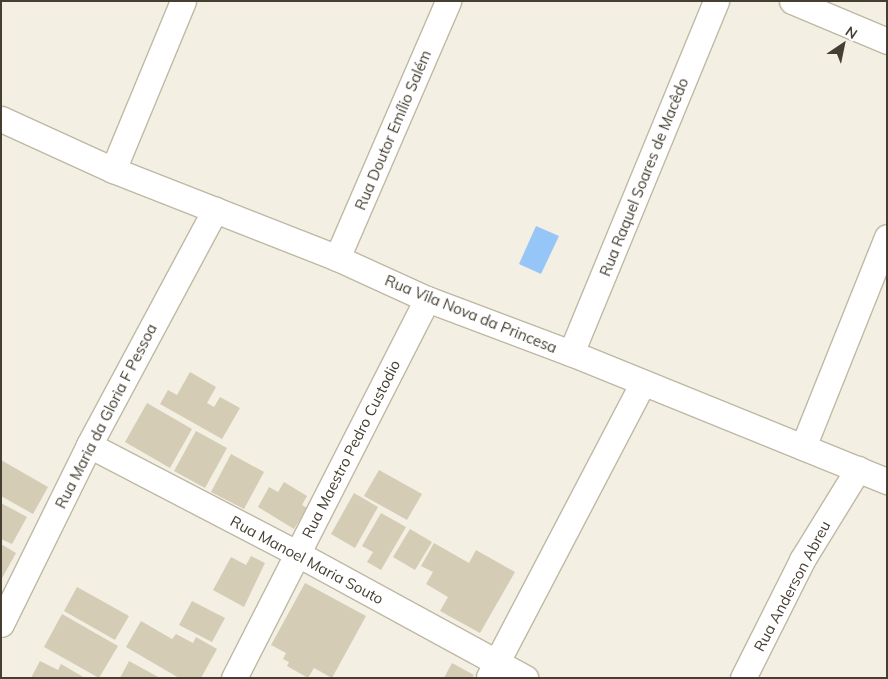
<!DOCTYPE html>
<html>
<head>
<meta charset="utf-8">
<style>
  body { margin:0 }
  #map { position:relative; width:888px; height:679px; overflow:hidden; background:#f3efe2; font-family:Mulish,sans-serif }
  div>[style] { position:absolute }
  .water>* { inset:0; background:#96c6f7 }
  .building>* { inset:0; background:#d5ccb6 }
  .roads { filter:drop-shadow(1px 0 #bfb8a4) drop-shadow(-1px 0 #bfb8a4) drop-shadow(0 1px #bfb8a4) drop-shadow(0 -1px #bfb8a4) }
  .street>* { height:25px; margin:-12.5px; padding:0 12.5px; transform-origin:12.5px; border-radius:12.5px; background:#fff }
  span { translate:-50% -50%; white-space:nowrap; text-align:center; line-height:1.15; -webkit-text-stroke:5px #fff; paint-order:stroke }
  .street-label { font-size:15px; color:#453f32 }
  .frame { position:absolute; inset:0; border:2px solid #453f32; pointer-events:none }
  .north { position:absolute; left:818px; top:20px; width:50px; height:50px; -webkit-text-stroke:4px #fff; paint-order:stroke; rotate:34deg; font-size:14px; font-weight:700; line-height:20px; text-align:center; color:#453f32 }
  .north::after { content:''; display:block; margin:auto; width:18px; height:22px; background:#453f32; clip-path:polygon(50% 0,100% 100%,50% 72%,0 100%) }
</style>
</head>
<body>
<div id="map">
  <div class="water">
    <i style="clip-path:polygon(536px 226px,559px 236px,541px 274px,519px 264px)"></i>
  </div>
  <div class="building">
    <i style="clip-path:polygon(190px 372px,216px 387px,207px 403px,214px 407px,220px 397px,240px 408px,222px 439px,160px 404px,168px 390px,177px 395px)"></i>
    <i style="clip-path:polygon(147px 403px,192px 429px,170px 468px,125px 442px)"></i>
    <i style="clip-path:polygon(196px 431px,227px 448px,205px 488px,174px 471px)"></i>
    <i style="clip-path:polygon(231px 454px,264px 472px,244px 509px,211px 492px)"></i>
    <i style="clip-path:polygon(1px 460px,48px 487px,33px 514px,1px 496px)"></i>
    <i style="clip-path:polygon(379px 470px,422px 494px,407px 520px,364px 496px)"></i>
    <i style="clip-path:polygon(284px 482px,307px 496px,302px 505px,307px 508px,294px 529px,258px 507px,269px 487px,278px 492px)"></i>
    <i style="clip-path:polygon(354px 493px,378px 507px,355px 548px,331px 534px)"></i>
    <i style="clip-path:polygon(1px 503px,27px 517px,12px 544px,1px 539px)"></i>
    <i style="clip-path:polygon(381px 513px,406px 527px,381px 570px,367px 562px,373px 552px,362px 546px)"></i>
    <i style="clip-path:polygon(410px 529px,432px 542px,415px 570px,393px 557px)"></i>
    <i style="clip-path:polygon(434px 543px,469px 563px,476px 550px,515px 572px,480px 633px,440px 611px,448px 597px,426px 584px,433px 572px,421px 566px)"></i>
    <i style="clip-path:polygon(1px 544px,16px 553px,1px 580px)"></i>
    <i style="clip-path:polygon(251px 556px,265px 563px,244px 607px,213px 590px,231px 557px,246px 565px)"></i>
    <i style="clip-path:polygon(305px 583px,366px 616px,332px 678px,314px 668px,308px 678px,287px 666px,289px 662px,283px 659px,286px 653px,271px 645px)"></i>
    <i style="clip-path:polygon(77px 587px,129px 616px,115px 640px,64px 611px)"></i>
    <i style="clip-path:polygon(192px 601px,225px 618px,212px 642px,179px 625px)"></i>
    <i style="clip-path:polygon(62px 614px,118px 646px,99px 678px,44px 647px)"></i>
    <i style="clip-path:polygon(141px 621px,172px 639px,176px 634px,193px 643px,196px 637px,217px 649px,201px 678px,179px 678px,126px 647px)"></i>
    <i style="clip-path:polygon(40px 661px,58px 670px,61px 664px,85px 678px,31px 678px)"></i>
    <i style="clip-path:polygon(129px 661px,160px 678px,120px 678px)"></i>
    <i style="clip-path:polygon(452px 663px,474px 675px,472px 678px,444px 678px)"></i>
  </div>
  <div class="roads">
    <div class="street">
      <i style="left:792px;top:1px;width:103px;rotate:22.8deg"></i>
      <i style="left:1px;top:119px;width:123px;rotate:24.5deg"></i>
      <i style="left:113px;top:170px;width:241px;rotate:21.4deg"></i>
      <i style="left:337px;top:258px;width:99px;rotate:24.5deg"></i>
      <i style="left:427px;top:299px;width:154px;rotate:20.6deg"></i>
      <i style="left:571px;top:353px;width:341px;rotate:22.1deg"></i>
      <i style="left:113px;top:170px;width:183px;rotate:-67.5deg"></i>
      <i style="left:337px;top:258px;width:280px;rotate:-66.6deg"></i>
      <i style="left:571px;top:353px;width:381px;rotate:-67.6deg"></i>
      <i style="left:89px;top:445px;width:236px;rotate:27.5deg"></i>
      <i style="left:298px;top:554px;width:259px;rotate:28.6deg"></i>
      <i style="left:803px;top:447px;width:226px;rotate:-68.2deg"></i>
      <i style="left:1px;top:624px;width:199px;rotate:-63.8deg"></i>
      <i style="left:89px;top:445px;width:267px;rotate:-61.8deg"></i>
      <i style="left:489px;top:677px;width:332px;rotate:-62.4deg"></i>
      <i style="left:234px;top:678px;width:425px;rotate:-63deg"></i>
      <i style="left:743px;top:678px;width:132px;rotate:-63.4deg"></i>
      <i style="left:802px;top:560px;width:107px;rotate:-58.4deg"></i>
    </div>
  </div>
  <div class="street-label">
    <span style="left:393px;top:130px;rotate:-67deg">Rua Doutor Emílio Salém</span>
    <span style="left:644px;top:177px;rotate:-68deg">Rua Raquel Soares de Macêdo</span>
    <span style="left:471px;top:314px;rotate:22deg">Rua Vila Nova da Princesa</span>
    <span style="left:106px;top:416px;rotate:-63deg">Rua Maria da Gloria F Pessoa</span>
    <span style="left:351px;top:449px;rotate:-63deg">Rua Maestro Pedro Custodio</span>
    <span style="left:307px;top:560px;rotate:28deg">Rua Manoel Maria Souto</span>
    <span style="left:792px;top:586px;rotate:-62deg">Rua Anderson Abreu</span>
  </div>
  <div class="frame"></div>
  <div class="north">N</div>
</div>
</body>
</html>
